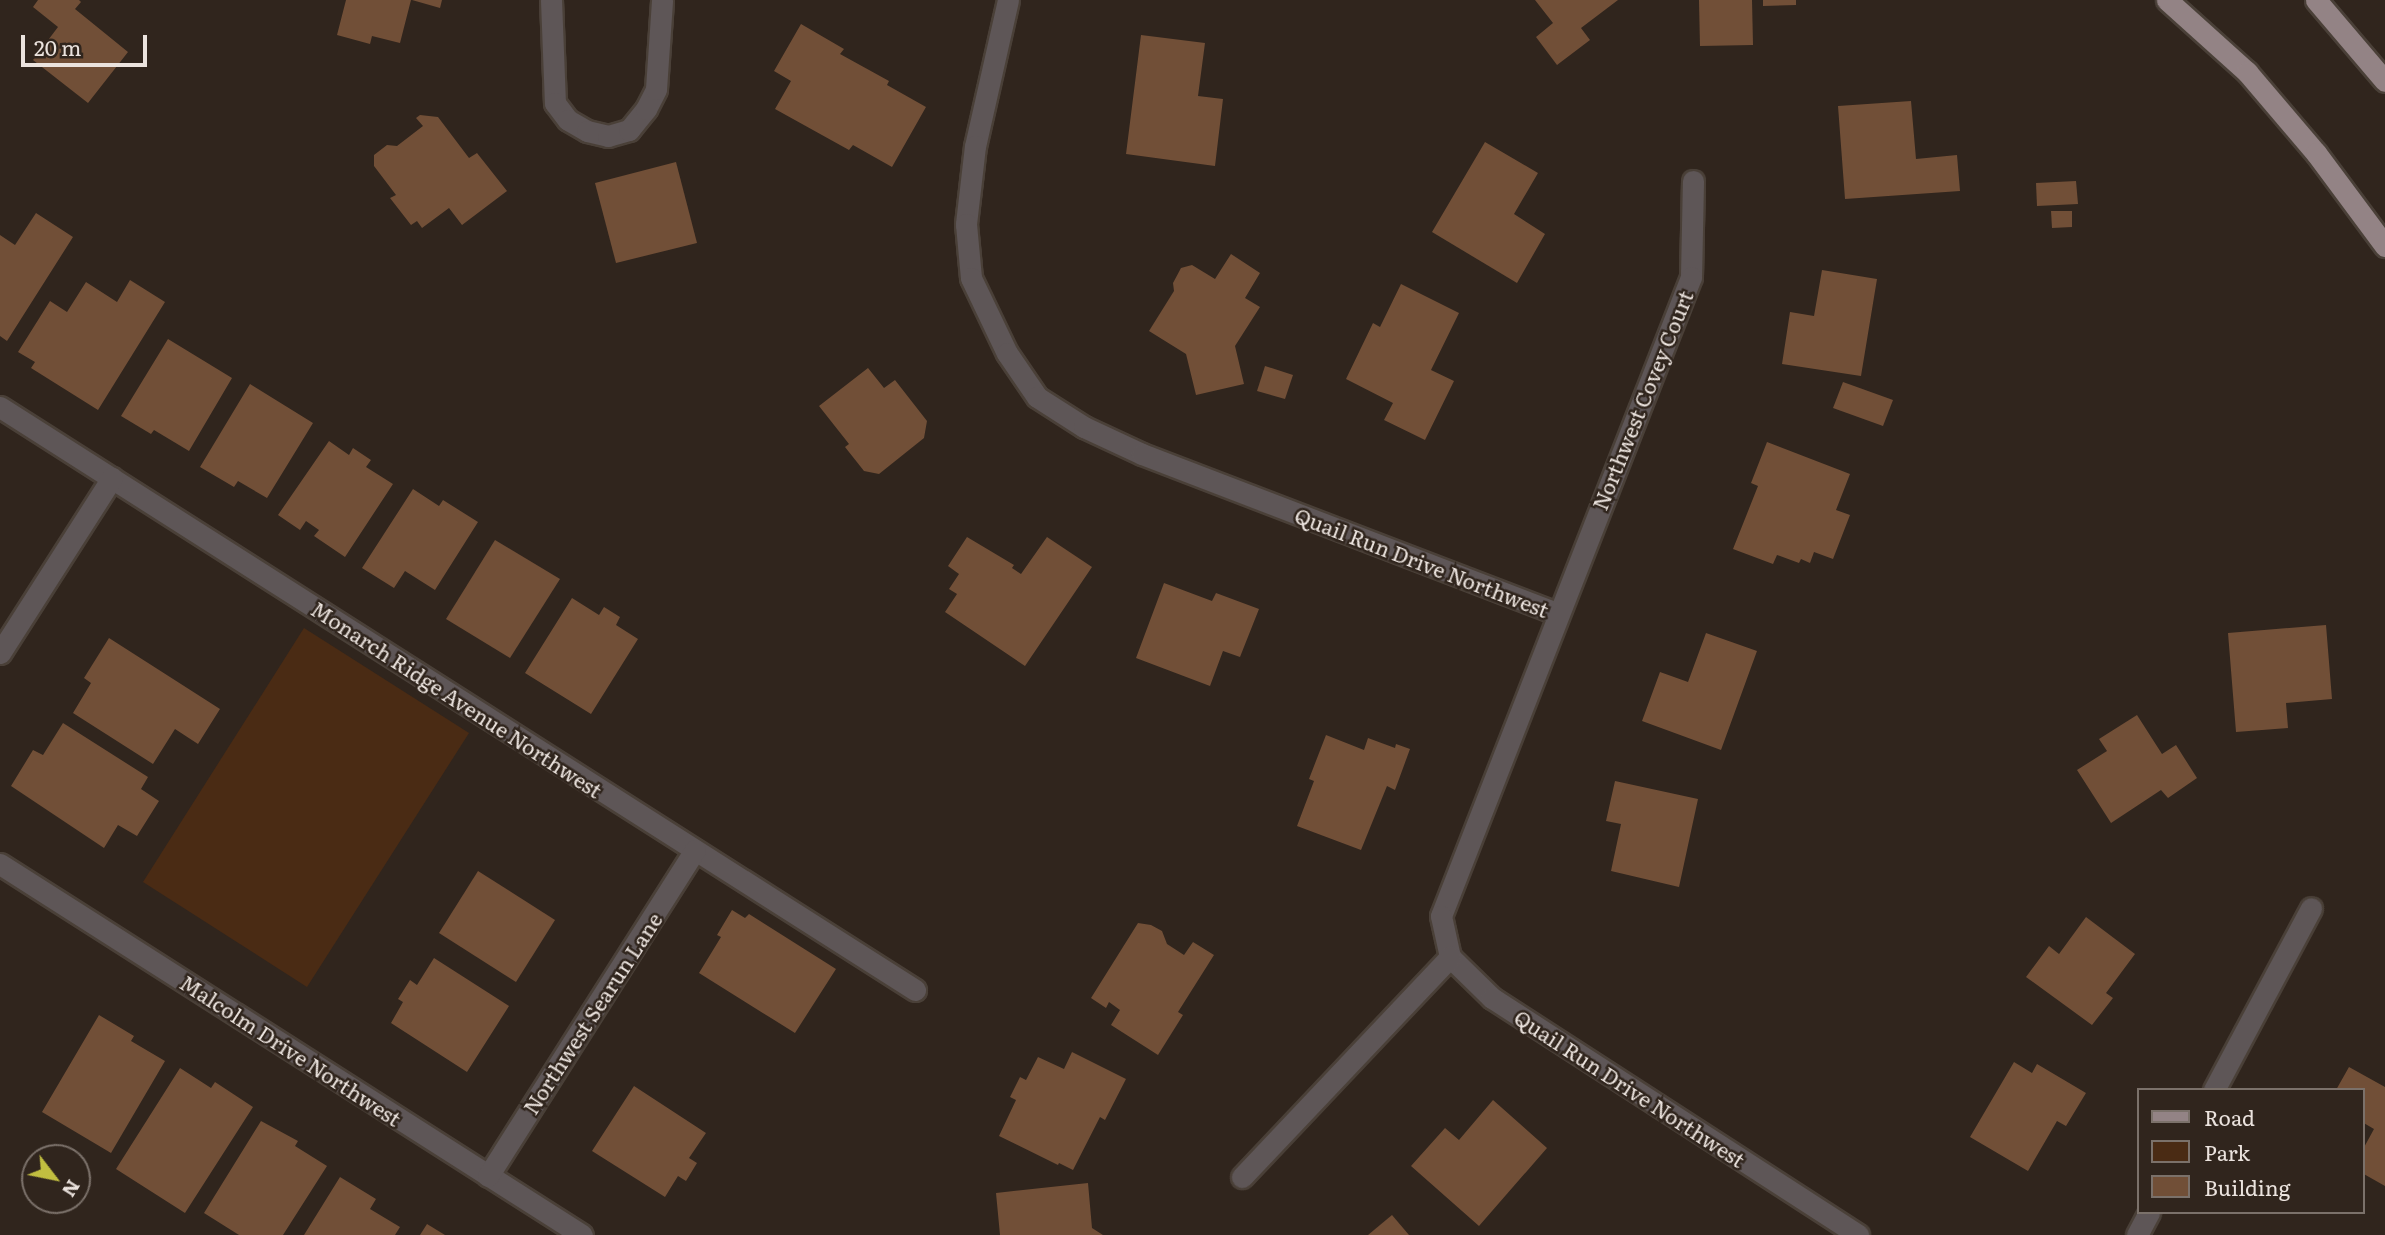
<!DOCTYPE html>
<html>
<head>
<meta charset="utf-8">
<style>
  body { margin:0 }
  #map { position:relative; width:2385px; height:1235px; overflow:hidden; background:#30251d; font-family:Literata,serif }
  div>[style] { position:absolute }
  .green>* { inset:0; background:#4a2b14 }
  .building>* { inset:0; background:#714f37 }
  .roads { filter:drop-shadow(2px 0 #4a4038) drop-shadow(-2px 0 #4a4038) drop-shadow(0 2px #4a4038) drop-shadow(0 -2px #4a4038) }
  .minor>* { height:21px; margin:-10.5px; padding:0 10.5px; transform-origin:10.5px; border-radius:10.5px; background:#5e5657 }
  .major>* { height:21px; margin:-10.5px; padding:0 10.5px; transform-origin:10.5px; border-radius:10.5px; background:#938385 }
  span { translate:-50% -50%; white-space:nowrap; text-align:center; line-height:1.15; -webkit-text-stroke:5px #30251d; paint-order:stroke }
  .street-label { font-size:21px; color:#ebe3de }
  .legend { position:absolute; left:2137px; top:1088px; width:228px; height:126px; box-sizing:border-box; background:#30251d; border:2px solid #7b716a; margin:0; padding:9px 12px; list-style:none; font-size:21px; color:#ebe3de }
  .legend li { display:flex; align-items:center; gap:14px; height:35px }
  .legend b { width:35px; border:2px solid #7b716a }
  .north { position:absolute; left:21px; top:1144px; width:70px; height:70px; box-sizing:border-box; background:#30251d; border:2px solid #7b716a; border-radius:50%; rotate:122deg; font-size:19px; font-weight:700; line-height:28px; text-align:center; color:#ebe3de }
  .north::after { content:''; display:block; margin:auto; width:24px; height:32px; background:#c1be40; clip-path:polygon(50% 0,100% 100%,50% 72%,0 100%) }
  .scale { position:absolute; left:21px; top:35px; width:126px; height:32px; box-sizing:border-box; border:4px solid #ebe3de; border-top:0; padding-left:9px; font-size:21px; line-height:24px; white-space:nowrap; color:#ebe3de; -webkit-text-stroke:5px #30251d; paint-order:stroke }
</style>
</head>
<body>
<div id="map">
  <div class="green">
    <i style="clip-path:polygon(304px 628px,469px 733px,307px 987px,143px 882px)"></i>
  </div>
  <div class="building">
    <i style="clip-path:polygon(38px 0,79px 0,81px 2px,75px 9px,128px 52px,88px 103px,33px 60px,58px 27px,33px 7px)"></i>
    <i style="clip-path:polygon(346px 0,411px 0,400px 43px,372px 36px,370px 44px,337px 35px)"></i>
    <i style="clip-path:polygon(412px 0,442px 0,440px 8px)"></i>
    <i style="clip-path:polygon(1535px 0,1618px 0,1581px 28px,1590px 40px,1557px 65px,1536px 37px,1553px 23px)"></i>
    <i style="clip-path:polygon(1699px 0,1752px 0,1753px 45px,1700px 46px)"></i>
    <i style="clip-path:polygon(1763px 0,1796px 0,1796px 5px,1763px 6px)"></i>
    <i style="clip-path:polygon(801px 24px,844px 49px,840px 54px,889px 81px,887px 85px,926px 107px,892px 167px,853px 145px,849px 150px,775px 109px,791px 81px,774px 71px)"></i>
    <i style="clip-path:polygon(1141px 35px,1205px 43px,1198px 96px,1223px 99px,1215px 166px,1126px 154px)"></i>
    <i style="clip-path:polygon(1911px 101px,1916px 159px,1957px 155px,1960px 191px,1845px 199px,1838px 106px)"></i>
    <i style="clip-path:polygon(420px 115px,438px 117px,469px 158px,477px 153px,507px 191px,462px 225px,449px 208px,422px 228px,417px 221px,411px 225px,390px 198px,396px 195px,374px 166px,374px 155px,387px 145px,397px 146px,423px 126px,416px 118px)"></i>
    <i style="clip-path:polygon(1485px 142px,1538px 173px,1514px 214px,1545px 234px,1517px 283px,1432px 232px)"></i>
    <i style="clip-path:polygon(676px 162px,697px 243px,616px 263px,595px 183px)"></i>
    <i style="clip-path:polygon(2076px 181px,2078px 204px,2037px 206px,2036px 183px)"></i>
    <i style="clip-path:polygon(2051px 211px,2072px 211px,2072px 227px,2052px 228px)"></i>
    <i style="clip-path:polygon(36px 213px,73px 237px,7px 341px,0 336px,0 235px,15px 245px)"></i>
    <i style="clip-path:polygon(1231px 254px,1260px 273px,1245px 298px,1260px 307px,1235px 346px,1244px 384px,1196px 395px,1186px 354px,1149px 331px,1174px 291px,1173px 283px,1181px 268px,1192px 265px,1215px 279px)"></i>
    <i style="clip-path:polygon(1822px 270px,1877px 279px,1861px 376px,1782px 364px,1790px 312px,1814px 316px)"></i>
    <i style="clip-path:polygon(130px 280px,165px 302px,98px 410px,31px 368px,35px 362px,18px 352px,50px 301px,67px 312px,86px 282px,117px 302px)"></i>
    <i style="clip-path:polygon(1401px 284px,1459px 313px,1431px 370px,1454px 381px,1425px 440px,1384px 420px,1393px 403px,1346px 379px,1373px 323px,1380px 327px)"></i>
    <i style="clip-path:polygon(168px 339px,232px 378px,189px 451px,154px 430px,151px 434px,121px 416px)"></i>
    <i style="clip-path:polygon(1265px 366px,1293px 375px,1285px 399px,1257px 391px)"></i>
    <i style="clip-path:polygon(868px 368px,884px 388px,895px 380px,927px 421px,924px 438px,879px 474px,864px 471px,845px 447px,849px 444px,819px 406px)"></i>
    <i style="clip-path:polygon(1843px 382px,1893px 400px,1883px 426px,1833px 408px)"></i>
    <i style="clip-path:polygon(250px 384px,313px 423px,267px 498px,238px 481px,234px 487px,200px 467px)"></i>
    <i style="clip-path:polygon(329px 441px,349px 455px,353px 448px,371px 460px,366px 467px,393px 484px,345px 557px,314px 536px,319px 530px,306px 521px,300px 530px,278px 515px)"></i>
    <i style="clip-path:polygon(1767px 442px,1850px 474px,1836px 510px,1850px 515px,1833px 559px,1814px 552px,1810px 563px,1801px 559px,1799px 563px,1777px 555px,1773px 564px,1733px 549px,1758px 486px,1751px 483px)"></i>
    <i style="clip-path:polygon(413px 489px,439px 506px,443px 500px,478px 522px,435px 590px,405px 571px,394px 588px,362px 568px)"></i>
    <i style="clip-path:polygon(967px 537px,1014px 565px,1012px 568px,1021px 574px,1047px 537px,1092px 567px,1025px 666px,945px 612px,957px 594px,949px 589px,959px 574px,948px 566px)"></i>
    <i style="clip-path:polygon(495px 540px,560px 579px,510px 658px,446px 619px)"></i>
    <i style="clip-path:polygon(1164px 583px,1212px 601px,1216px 593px,1259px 609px,1240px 657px,1223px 651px,1210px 686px,1136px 658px)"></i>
    <i style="clip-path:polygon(572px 598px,599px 615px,604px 607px,620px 617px,616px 625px,638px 639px,591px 714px,525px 673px)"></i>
    <i style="clip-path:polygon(2326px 625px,2332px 699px,2286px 703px,2288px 728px,2236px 732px,2228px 633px)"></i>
    <i style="clip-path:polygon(1706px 633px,1757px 651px,1721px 750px,1642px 721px,1660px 672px,1688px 682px)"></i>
    <i style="clip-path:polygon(109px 638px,220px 709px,198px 744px,175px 729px,153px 764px,73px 713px,91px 683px,84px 678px)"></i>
    <i style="clip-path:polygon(2137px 715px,2162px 754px,2176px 745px,2197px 778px,2168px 798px,2161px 790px,2111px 823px,2077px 770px,2107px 751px,2099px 739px)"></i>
    <i style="clip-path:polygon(63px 723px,148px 777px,141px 789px,159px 801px,137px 836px,118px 825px,104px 848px,11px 786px,33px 750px,43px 755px)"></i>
    <i style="clip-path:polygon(1326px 735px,1364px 750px,1368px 738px,1395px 748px,1396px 744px,1410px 749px,1395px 790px,1387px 786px,1361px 850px,1297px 826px,1314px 781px,1309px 779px)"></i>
    <i style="clip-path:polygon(1615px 781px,1698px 799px,1679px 887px,1611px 871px,1621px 824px,1606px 821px)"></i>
    <i style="clip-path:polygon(478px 871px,555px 920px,516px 982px,439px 933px)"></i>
    <i style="clip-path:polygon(732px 910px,745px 918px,749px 914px,836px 969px,795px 1033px,699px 973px,721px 937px,717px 935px)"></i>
    <i style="clip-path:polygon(2086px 917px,2135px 954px,2106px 993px,2113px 998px,2092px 1025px,2026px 977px,2049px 946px,2059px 954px)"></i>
    <i style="clip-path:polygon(1138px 923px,1151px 925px,1162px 931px,1167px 944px,1184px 955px,1193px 942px,1214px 955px,1178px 1012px,1183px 1015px,1158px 1055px,1111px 1025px,1120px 1010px,1109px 1002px,1106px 1008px,1091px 998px)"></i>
    <i style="clip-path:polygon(434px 958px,509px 1006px,467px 1072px,391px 1023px,403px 1002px,398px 999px,410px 980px,417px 985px)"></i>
    <i style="clip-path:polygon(99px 1015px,134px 1036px,131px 1041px,165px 1061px,111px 1153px,42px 1112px)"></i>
    <i style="clip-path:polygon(1072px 1052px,1126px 1079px,1105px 1120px,1100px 1117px,1073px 1170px,1059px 1163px,1058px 1165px,999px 1136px,1016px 1100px,1010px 1097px,1020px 1077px,1026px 1080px,1038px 1057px,1064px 1069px)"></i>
    <i style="clip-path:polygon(2014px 1062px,2032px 1073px,2037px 1064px,2086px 1093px,2066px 1126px,2057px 1121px,2028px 1171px,1970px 1137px)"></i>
    <i style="clip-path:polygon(2349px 1067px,2385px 1087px,2385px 1186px,2362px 1173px,2362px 1151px,2374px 1129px,2362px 1122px,2362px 1090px,2336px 1090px)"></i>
    <i style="clip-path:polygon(180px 1068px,211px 1088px,215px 1082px,253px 1107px,185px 1213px,116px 1169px)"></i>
    <i style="clip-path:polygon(634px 1086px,706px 1133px,689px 1158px,697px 1163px,686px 1181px,678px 1176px,665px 1197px,592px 1151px)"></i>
    <i style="clip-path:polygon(1493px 1100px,1547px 1148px,1479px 1226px,1411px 1166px,1445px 1128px,1459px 1140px)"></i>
    <i style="clip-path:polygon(261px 1121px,298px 1141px,295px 1146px,327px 1166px,283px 1235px,239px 1235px,204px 1213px)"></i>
    <i style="clip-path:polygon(340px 1177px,376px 1199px,370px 1209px,400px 1227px,395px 1235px,304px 1235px)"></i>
    <i style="clip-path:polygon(1088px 1183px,1092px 1228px,1103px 1235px,1000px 1235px,996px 1193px)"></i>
    <i style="clip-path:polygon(1392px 1215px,1409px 1235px,1368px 1235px)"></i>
    <i style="clip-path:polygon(427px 1224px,445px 1235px,420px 1235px)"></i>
  </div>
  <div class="roads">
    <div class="minor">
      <i style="left:551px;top:0;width:103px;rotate:87.8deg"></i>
      <i style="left:555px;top:103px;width:21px;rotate:53deg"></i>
      <i style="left:568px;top:120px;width:22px;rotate:30deg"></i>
      <i style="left:587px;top:131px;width:22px;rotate:13deg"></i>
      <i style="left:608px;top:136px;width:22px;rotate:-16deg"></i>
      <i style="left:629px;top:130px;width:27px;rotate:-51deg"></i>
      <i style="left:646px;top:109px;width:22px;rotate:-63deg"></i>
      <i style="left:656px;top:89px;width:89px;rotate:-86.1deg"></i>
      <i style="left:1008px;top:0;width:150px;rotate:102.7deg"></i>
      <i style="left:975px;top:146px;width:79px;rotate:96.6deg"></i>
      <i style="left:966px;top:224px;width:54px;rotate:84.7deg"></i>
      <i style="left:971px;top:278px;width:83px;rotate:64.4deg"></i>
      <i style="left:1007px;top:353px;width:53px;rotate:55.7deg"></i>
      <i style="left:1037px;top:397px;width:56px;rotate:32.6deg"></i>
      <i style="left:1084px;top:427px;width:64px;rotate:25deg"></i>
      <i style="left:1142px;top:454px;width:444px;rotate:21deg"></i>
      <i style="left:1693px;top:181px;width:96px;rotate:91.2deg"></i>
      <i style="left:1691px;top:277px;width:686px;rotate:111.37deg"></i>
      <i style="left:1441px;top:916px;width:42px;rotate:77.6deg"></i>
      <i style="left:1450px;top:957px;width:59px;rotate:44.3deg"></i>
      <i style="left:1492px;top:998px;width:436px;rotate:32.9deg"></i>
      <i style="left:0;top:407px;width:1085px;rotate:32.5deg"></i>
      <i style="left:0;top:653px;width:208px;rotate:-57.4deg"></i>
      <i style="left:0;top:864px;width:690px;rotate:32.52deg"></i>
      <i style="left:2214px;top:1090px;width:206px;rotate:-61.9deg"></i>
      <i style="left:488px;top:1176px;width:386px;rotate:-57.6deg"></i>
      <i style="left:1242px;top:1177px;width:303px;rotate:-46.6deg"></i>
      <i style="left:2137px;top:1235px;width:26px;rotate:-62deg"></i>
    </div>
    <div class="major">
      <i style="left:2167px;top:0;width:108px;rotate:42deg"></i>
      <i style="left:2247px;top:72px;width:106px;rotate:49.6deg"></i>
      <i style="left:2316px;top:153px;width:116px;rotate:53.4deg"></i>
      <i style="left:2316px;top:0;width:106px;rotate:49.6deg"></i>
    </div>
  </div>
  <div class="street-label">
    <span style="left:1642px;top:400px;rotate:-68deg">Northwest Covey Court</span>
    <span style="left:1422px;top:562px;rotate:21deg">Quail Run Drive Northwest</span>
    <span style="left:457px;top:699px;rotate:33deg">Monarch Ridge Avenue Northwest</span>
    <span style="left:592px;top:1013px;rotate:-57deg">Northwest Searun Lane</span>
    <span style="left:291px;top:1050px;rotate:33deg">Malcolm Drive Northwest</span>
    <span style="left:1630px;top:1088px;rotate:33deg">Quail Run Drive Northwest</span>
  </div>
  <ul class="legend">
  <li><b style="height:9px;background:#938385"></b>Road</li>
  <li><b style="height:19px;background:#4a2b14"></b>Park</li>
  <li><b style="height:19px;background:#714f37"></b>Building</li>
  </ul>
  <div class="north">N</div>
  <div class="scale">20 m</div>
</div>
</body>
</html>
